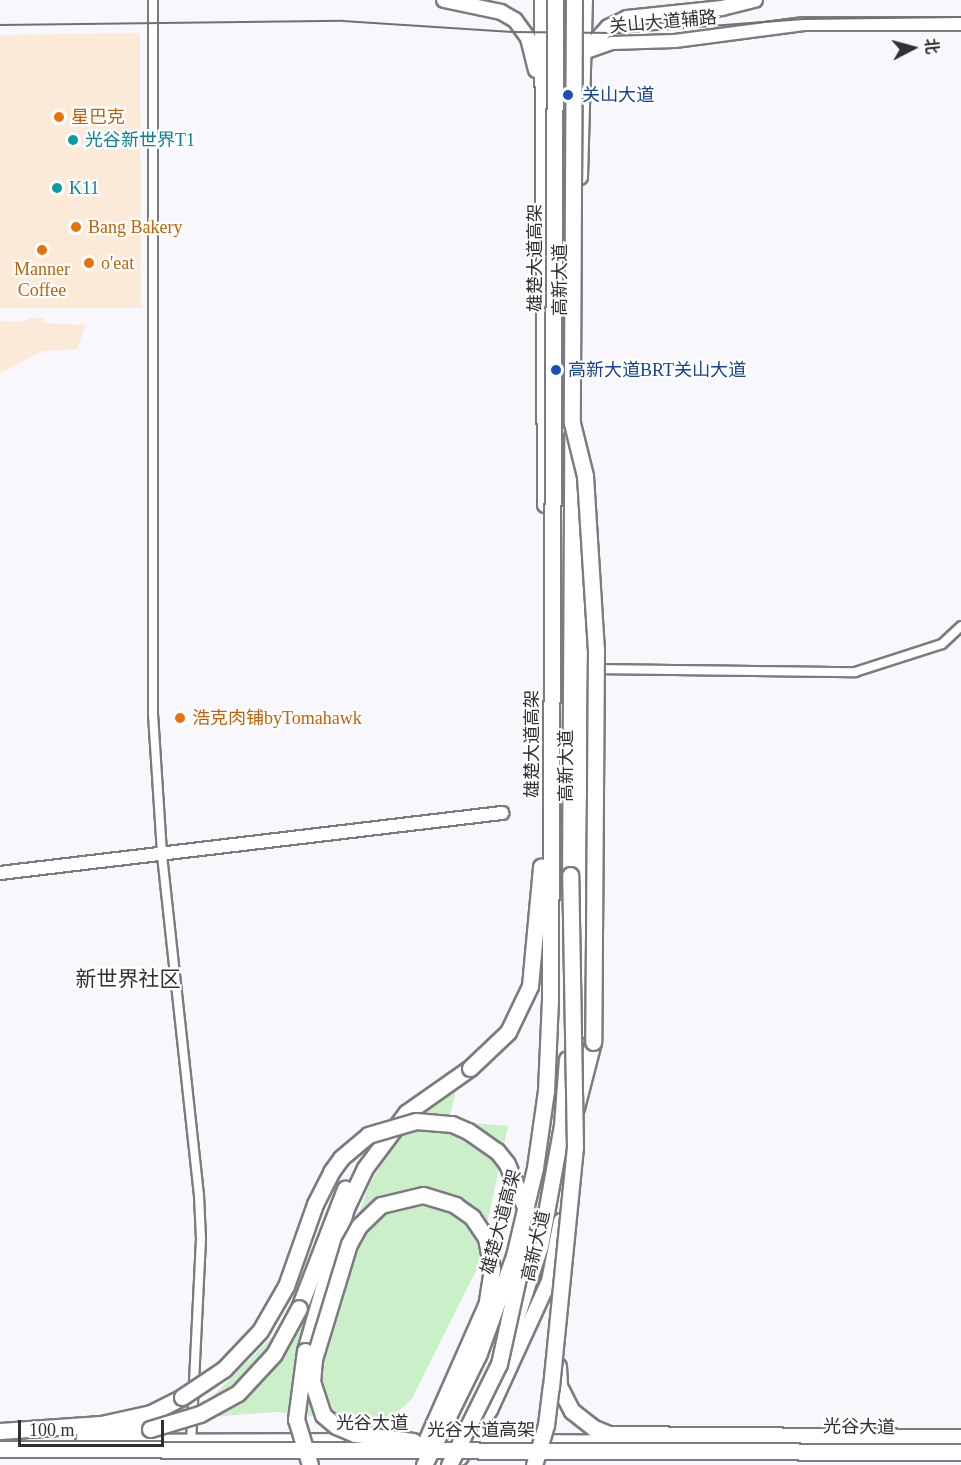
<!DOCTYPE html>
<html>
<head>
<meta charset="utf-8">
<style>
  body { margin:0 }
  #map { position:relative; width:961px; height:1465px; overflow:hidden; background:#f7f7fc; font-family:"Times New Roman","Noto Sans SC",serif }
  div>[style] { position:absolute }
  .commercial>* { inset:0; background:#fcead9 }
  .green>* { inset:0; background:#cbefc8 }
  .roads { filter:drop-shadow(2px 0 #7b7b80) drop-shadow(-2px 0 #7b7b80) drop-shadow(0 2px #7b7b80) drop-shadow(0 -2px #7b7b80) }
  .street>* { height:8px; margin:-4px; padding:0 4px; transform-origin:4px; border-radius:4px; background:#fff }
  .secondary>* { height:12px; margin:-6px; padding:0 6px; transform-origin:6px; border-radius:6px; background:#fff }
  .primary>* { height:14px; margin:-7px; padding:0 7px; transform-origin:7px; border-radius:7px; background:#fff }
  .highway>* { height:15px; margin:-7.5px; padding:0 7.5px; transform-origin:7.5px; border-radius:7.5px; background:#fff }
  .tram>* { height:1.5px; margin:-0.75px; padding:0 0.75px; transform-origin:0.75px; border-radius:0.75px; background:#717174 }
  .bridges { filter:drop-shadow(2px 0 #7b7b80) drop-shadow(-2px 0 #7b7b80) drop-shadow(0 2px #7b7b80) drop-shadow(0 -2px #7b7b80) }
  .highway-bridge>* { height:15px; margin:-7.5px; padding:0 7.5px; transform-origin:7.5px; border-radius:7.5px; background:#fff }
  .dots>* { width:16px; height:16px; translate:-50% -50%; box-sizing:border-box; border:3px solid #fff; border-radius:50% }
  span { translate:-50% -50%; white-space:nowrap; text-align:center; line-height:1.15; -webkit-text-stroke:4.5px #fff; paint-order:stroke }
  .street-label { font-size:18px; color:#303032 }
  .transit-label { font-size:18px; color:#164399 }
  .left { translate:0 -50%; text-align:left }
  .food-label { font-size:18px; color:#c56008 }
  .culture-label { font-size:18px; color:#0d838f }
  .quarter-label { font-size:21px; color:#303032 }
  .north { position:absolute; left:883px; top:18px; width:60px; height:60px; -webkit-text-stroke:4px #fff; paint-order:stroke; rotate:84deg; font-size:16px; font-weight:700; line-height:24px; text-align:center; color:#303032 }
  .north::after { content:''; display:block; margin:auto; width:21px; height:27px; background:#303032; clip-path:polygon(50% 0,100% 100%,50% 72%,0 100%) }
  .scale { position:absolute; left:18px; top:1420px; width:146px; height:27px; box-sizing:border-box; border:3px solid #303032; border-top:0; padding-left:8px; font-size:18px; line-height:21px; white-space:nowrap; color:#303032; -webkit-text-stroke:4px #fff; paint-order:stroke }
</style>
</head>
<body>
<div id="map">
  <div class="commercial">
    <i style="clip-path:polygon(140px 33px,141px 308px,0 308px,0 35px)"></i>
    <i style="clip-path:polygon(31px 318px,43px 318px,43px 323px,86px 325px,77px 349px,43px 351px,0 373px,0 321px,23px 322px)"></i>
  </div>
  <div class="green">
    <i style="clip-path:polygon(457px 1085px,449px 1121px,508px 1126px,478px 1267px,412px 1399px,384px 1424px,275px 1412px,210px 1417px,210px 1399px,283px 1326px,347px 1247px,369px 1185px,400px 1133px)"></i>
  </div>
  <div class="roads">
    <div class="street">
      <i style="left:153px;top:0;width:714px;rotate:90deg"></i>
      <i style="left:153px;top:714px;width:141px;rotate:86.3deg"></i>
      <i style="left:162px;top:855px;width:342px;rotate:83.8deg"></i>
      <i style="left:199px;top:1195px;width:44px;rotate:87.4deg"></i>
      <i style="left:201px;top:1239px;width:202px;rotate:92.8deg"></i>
      <i style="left:593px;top:669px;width:262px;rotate:0.7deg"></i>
      <i style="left:855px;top:672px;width:91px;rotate:-17.8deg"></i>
      <i style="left:942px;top:644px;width:26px;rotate:-43deg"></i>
    </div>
    <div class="secondary">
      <i style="left:586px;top:52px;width:28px;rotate:-19deg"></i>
      <i style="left:612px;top:43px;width:63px;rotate:-1.8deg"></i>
      <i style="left:675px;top:41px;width:130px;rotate:-7.5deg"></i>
      <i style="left:804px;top:24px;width:157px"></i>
      <i style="left:0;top:873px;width:506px;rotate:-6.82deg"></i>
    </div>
    <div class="primary">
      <i style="left:444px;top:0;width:58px;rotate:11.9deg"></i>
      <i style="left:501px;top:12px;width:16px;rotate:30deg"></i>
      <i style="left:515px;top:20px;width:22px;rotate:54deg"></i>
      <i style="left:528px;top:38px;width:33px;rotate:76deg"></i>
      <i style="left:542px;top:0;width:505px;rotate:89.66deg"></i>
      <i style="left:584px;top:53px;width:35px;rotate:-47deg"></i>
      <i style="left:608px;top:27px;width:21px;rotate:-25deg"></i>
      <i style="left:627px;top:18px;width:96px;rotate:-6deg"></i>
      <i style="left:722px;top:8px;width:34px;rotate:-14deg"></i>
      <i style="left:580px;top:177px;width:177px;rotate:-88.4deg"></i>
      <i style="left:580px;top:1031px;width:219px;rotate:-89deg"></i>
      <i style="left:584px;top:812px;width:292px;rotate:-90.6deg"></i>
      <i style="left:428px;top:1441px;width:368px;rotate:0.5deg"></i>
      <i style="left:83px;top:1442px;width:287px;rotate:-0.2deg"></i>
      <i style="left:460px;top:1458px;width:57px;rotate:-58deg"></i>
      <i style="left:490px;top:1410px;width:142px;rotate:-65.4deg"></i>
      <i style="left:549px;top:1281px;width:61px;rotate:-78.7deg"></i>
    </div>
    <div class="highway">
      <i style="left:570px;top:888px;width:453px;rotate:-89.7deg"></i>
      <i style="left:576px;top:1108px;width:68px;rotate:-75.6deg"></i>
      <i style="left:299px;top:1308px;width:128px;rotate:-68.9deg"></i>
      <i style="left:508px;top:1342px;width:101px;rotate:-71.6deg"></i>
      <i style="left:540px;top:1246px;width:123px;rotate:-79.7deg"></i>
      <i style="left:562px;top:1125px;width:66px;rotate:-85.7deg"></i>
      <i style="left:305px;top:1351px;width:149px;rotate:-74deg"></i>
      <i style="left:346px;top:1208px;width:44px;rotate:-64.6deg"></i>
      <i style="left:365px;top:1168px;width:69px;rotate:-53.3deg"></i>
      <i style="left:406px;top:1113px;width:78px;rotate:-35.1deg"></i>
      <i style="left:558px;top:1366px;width:20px;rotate:87deg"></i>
      <i style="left:559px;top:1386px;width:28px;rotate:63deg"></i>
      <i style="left:572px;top:1411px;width:28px;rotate:38deg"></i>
      <i style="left:594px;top:1428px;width:16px;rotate:22deg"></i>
      <i style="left:609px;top:1434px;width:352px;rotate:0.5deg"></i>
      <i style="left:0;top:1431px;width:101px;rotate:-4deg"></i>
      <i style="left:101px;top:1424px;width:51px;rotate:-12.4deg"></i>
      <i style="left:151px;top:1413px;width:35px;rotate:-27deg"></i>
      <i style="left:84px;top:1435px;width:66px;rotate:-5.2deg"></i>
    </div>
  </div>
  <div class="tram">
    <i style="left:0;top:25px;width:343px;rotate:-0.7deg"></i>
    <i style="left:343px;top:21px;width:170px;rotate:3.7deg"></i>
    <i style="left:513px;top:32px;width:105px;rotate:0.5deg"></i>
    <i style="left:618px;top:33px;width:186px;rotate:-4.3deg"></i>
    <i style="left:803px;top:19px;width:158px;rotate:-0.7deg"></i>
  </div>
  <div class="bridges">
    <div class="highway-bridge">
      <i style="left:574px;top:0;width:423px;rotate:90.3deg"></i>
      <i style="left:572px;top:423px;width:55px;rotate:76.2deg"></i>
      <i style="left:585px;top:476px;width:173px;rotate:86.4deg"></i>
      <i style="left:596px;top:649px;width:393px;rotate:90.4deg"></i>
      <i style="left:470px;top:1068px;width:52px;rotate:-43.5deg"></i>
      <i style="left:508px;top:1032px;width:51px;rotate:-64.4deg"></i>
      <i style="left:530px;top:986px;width:120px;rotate:-84.7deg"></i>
      <i style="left:305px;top:1351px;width:69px;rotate:97.5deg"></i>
      <i style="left:296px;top:1419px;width:48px;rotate:73.1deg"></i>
      <i style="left:182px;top:1397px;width:50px;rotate:-33.7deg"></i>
      <i style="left:224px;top:1369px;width:52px;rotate:-46.5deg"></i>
      <i style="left:260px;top:1331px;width:52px;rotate:-60deg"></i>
      <i style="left:286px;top:1286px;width:87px;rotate:-70.5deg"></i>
      <i style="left:315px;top:1204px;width:36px;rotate:-63deg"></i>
      <i style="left:331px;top:1172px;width:17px;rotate:-54deg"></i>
      <i style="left:341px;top:1158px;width:35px;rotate:-40deg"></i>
      <i style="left:368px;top:1135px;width:50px;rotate:-16.3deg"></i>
      <i style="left:416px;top:1121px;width:36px;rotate:5deg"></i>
      <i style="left:452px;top:1124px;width:17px;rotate:24deg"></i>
      <i style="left:468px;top:1131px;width:35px;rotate:35deg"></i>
      <i style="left:497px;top:1151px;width:16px;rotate:52deg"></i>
      <i style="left:507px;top:1164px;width:47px;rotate:67.3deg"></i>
      <i style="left:150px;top:1429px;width:52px;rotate:-16.7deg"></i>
      <i style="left:200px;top:1414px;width:43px;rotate:-28.9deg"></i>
      <i style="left:238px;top:1393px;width:53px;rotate:-47.3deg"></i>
      <i style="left:274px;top:1354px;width:52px;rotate:-61.5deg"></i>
      <i style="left:413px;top:1441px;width:58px;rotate:-173.1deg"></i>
      <i style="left:355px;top:1434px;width:21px;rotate:-157deg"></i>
      <i style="left:336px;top:1426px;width:17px;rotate:-140deg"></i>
      <i style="left:323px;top:1415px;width:35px;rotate:-108deg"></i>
      <i style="left:312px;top:1382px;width:23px;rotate:-85deg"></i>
      <i style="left:314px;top:1359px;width:120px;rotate:-73.1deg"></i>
      <i style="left:349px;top:1244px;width:21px;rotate:-61deg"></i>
      <i style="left:359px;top:1226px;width:30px;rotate:-44deg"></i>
      <i style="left:381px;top:1205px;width:43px;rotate:-13.4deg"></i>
      <i style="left:423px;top:1195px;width:34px;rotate:17deg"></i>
      <i style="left:455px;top:1205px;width:21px;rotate:35deg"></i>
      <i style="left:472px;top:1217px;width:25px;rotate:56deg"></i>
      <i style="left:486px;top:1238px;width:32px;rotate:79deg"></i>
      <i style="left:492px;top:1269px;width:36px;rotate:99deg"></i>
      <i style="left:486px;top:1305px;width:149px;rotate:113.8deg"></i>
      <i style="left:0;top:1449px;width:961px;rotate:0.18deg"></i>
      <i style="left:424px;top:1465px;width:125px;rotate:-63.8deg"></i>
      <i style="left:479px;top:1353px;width:103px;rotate:-70.2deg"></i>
      <i style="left:514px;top:1256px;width:90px;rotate:-76.6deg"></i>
      <i style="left:535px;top:1168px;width:78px;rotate:-81.9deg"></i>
      <i style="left:546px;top:1091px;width:90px;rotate:-87.5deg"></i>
      <i style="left:550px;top:1001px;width:1001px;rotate:-89.71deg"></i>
      <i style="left:449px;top:1465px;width:113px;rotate:-63.7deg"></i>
      <i style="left:499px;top:1364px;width:130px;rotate:-77.6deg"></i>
      <i style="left:534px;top:1465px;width:42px;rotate:-73.3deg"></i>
      <i style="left:546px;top:1425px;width:38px;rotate:-83deg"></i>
      <i style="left:551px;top:1387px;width:240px;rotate:-84.3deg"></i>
      <i style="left:575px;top:1148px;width:273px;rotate:-91deg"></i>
    </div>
  </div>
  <div class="dots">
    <i style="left:568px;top:95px;background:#1a4fb4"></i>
    <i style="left:59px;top:117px;background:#e8710a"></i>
    <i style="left:73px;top:140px;background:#0f9aa8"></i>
    <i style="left:57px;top:188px;background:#0f9aa8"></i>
    <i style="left:76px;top:227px;background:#e8710a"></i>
    <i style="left:42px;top:250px;background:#e8710a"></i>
    <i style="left:89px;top:263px;background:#e8710a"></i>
    <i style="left:556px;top:370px;background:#1a4fb4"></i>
    <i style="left:180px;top:718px;background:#e8710a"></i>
  </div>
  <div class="street-label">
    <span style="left:663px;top:22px;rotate:-5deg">关山大道辅路</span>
    <span style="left:535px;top:258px;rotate:-90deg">雄楚大道高架</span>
    <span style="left:560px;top:280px;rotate:-90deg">高新大道</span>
    <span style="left:532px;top:744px;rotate:-90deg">雄楚大道高架</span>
    <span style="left:566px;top:766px;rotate:-90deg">高新大道</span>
    <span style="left:501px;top:1222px;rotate:-75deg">雄楚大道高架</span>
    <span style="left:536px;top:1246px;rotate:-77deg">高新大道</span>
    <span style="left:372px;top:1423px">光谷大道</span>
    <span style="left:859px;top:1427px;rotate:1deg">光谷大道</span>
    <span style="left:481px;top:1430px">光谷大道高架</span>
  </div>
  <div class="transit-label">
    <span class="left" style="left:582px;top:95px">关山大道</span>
    <span class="left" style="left:568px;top:370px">高新大道BRT关山大道</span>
  </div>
  <div class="food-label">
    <span class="left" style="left:71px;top:117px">星巴克</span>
    <span class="left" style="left:88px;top:227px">Bang Bakery</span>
    <span class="left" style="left:101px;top:263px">o'eat</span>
    <span style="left:42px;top:280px">Manner<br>Coffee</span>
    <span class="left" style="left:192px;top:718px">浩克肉铺byTomahawk</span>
  </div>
  <div class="culture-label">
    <span class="left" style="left:85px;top:140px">光谷新世界T1</span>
    <span class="left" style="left:69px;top:188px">K11</span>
  </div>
  <div class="quarter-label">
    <span style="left:128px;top:979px">新世界社区</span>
  </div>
  <div class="north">北</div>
  <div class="scale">100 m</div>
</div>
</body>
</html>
